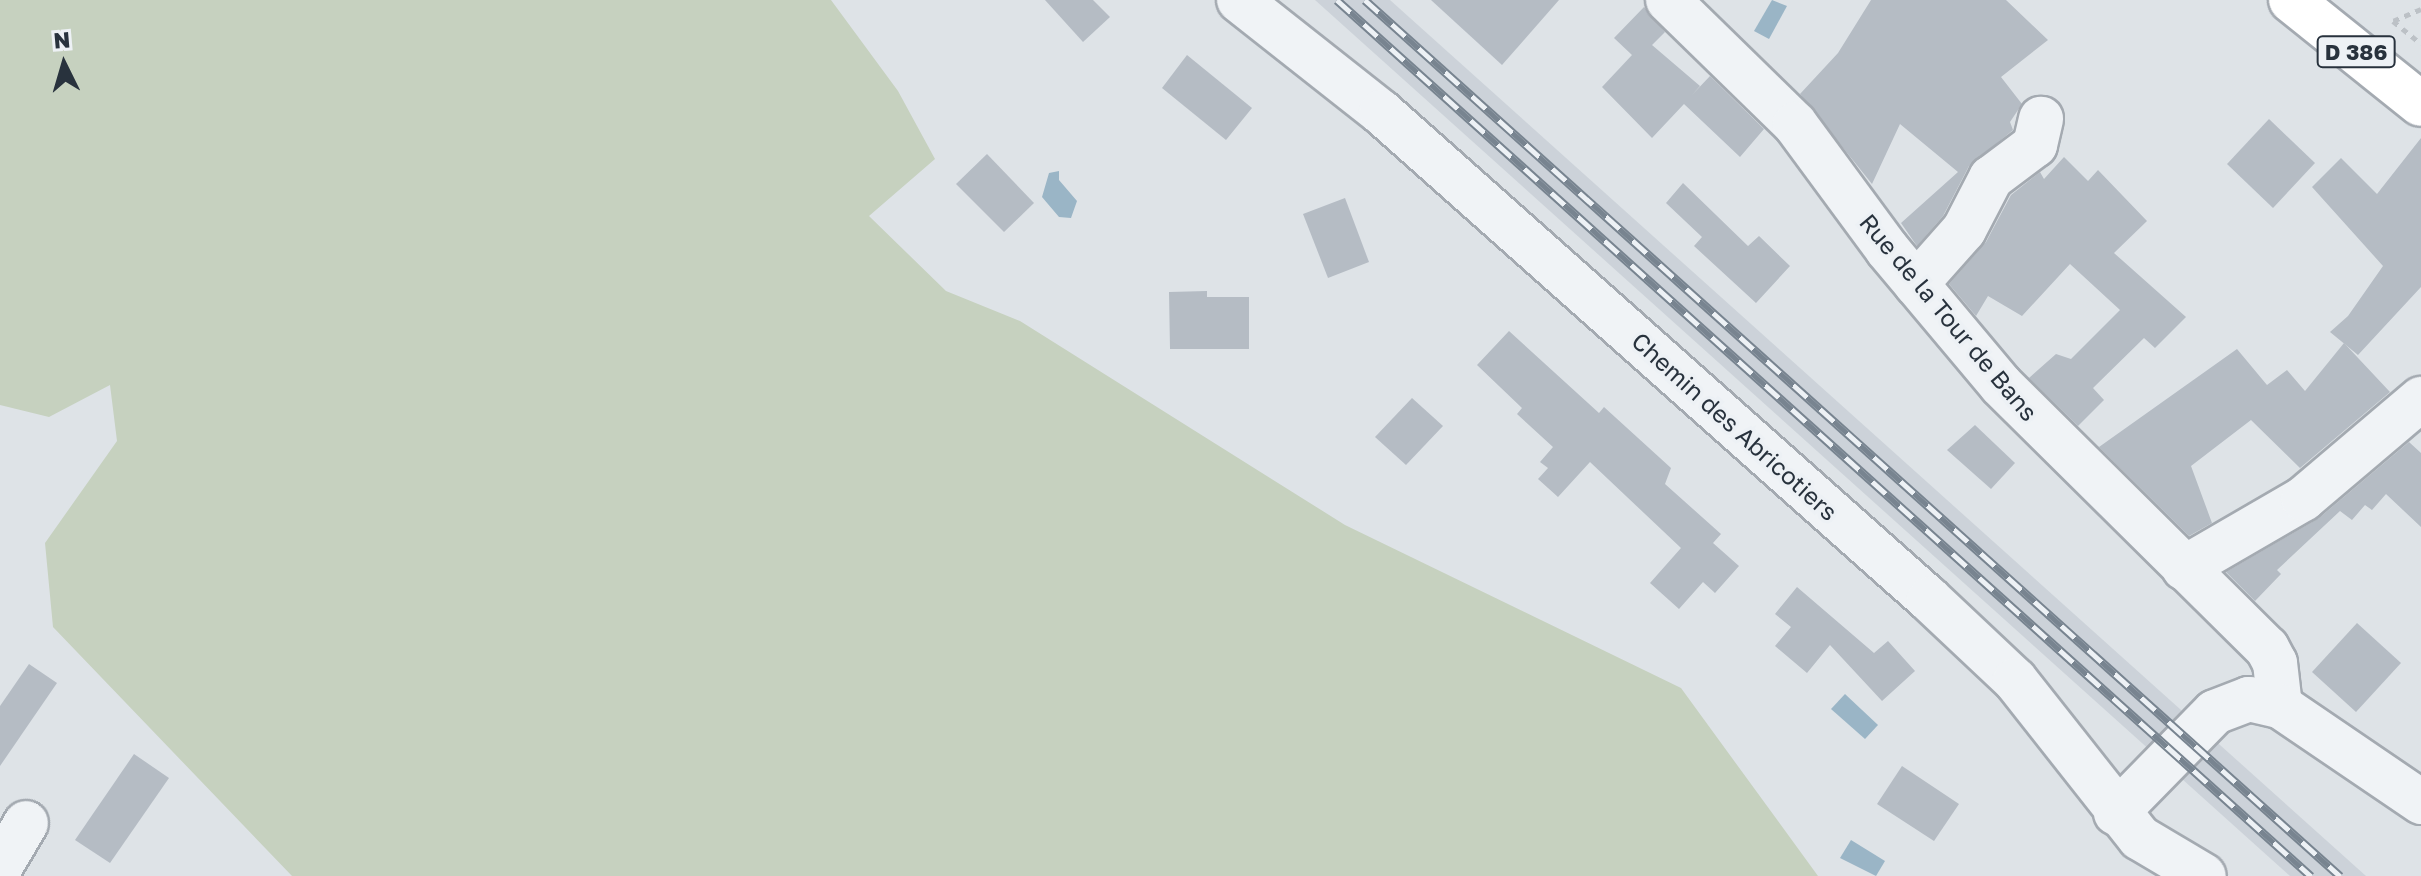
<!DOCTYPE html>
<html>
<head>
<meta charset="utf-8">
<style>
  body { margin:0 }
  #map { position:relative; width:2421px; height:876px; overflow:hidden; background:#dee3e7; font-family:"Golos Text",sans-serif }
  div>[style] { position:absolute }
  .built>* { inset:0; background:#ccd2d9 }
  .green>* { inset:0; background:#c6d1bf }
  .water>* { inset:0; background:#9ab5c6 }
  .building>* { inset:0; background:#b5bcc4 }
  .path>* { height:5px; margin-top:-2.5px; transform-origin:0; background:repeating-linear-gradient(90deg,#bcc1c6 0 6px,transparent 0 12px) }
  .roads { filter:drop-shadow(2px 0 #a4aab1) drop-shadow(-2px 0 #a4aab1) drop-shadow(0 2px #a4aab1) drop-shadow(0 -2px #a4aab1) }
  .minor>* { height:44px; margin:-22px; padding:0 22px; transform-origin:22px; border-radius:22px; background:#f0f3f6 }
  .major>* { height:44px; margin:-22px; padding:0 22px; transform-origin:22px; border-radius:22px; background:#fff }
  .rail>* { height:9px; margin-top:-4.5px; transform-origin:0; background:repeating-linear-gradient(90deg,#edf1f5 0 18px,#788490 0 36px); box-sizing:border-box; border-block:2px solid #788490 }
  span { translate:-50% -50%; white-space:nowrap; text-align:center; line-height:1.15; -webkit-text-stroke:7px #edf1f5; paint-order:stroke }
  .shield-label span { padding:2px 6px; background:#edf1f5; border:2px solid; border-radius:6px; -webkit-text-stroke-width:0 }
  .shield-label { font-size:22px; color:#28323d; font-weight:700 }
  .street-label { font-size:24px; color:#28323d }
  .north { position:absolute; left:24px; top:24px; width:80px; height:80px; -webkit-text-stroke:6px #edf1f5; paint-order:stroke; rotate:355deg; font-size:22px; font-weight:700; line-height:32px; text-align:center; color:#28323d }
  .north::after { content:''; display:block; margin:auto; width:28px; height:36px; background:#28323d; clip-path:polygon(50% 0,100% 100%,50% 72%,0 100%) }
</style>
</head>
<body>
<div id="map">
  <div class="built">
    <i style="clip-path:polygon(1315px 0,1390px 0,2366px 876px,2290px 876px)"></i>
  </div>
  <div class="green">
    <i style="clip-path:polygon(0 0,831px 0,898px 91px,935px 159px,869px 216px,946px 291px,1020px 321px,1345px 525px,1681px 688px,1818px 876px,292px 876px,53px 627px,45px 543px,117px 441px,110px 385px,49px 417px,0 405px)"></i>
  </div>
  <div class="water">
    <i style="clip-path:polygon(1772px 0,1787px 6px,1769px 39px,1754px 31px)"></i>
    <i style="clip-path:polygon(1059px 171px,1059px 180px,1077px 201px,1071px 218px,1059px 217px,1042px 197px,1049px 173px)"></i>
    <i style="clip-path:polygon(1845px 694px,1878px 725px,1865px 739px,1831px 709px)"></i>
    <i style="clip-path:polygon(1851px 840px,1885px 861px,1876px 876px,1840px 858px)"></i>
  </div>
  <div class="building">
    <i style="clip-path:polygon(1045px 0,1093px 0,1110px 17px,1083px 42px)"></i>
    <i style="clip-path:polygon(1431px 0,1559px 0,1502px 65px)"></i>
    <i style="clip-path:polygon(1871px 0,2006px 0,2048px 40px,2001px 77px,2022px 104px,2010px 122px,2013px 130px,1969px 166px,1943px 216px,1917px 246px,1901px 223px,1958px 172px,1900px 124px,1872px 184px,1800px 94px,1838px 53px)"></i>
    <i style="clip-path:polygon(1644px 7px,1665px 32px,1652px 45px,1700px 86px,1692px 95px,1710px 76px,1764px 129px,1740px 157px,1684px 104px,1652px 138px,1602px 87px,1632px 55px,1614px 38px)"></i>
    <i style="clip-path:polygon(1187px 55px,1252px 108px,1226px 140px,1162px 88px)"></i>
    <i style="clip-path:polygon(2269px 119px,2315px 163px,2273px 208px,2227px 164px)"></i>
    <i style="clip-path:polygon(2421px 138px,2421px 287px,2358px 355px,2330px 332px,2348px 316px,2383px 266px,2312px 187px,2341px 158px,2377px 194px)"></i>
    <i style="clip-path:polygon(987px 154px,1034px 203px,1004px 232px,956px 184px)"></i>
    <i style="clip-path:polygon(2064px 157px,2088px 181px,2098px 170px,2147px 221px,2114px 253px,2186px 317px,2155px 348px,2144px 338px,2093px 388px,2104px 400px,2078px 426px,2029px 378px,2056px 354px,2071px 359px,2120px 310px,2070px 264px,2022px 316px,1988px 296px,1976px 316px,1949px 284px,1986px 242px,2011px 195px,2040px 172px,2044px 179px)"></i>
    <i style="clip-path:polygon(1683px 183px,1748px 246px,1759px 236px,1790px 266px,1756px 303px,1694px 246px,1702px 237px,1666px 203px)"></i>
    <i style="clip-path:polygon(1345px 198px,1369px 262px,1328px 278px,1303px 214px)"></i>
    <i style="clip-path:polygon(1207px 291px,1207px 297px,1249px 297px,1249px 349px,1170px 349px,1169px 292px)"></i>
    <i style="clip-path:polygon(1509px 331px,1599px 413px,1604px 407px,1671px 468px,1665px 484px,1721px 534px,1713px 543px,1739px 566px,1715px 593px,1703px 582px,1679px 609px,1650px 583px,1681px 548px,1590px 462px,1558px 497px,1538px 479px,1548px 468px,1540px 462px,1553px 447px,1517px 414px,1522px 408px,1477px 365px)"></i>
    <i style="clip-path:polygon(2344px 343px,2390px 392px,2300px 468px,2251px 420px,2191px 466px,2212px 523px,2189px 536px,2099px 447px,2237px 349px,2267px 385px,2287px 370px,2305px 391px)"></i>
    <i style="clip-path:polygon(1412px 398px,1443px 426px,1406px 465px,1375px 437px)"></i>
    <i style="clip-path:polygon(1975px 425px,2015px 463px,1991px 489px,1947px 450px)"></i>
    <i style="clip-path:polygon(2409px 442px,2421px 453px,2421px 527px,2386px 494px,2372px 510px,2365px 505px,2352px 520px,2340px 511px,2277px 570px,2281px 574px,2255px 601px,2226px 572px,2319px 518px)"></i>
    <i style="clip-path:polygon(1797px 587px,1874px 653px,1888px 641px,1915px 671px,1882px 701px,1830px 645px,1807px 673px,1775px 646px,1791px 627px,1775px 614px)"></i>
    <i style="clip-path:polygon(2357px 623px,2401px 663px,2356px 712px,2312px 672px)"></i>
    <i style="clip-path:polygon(29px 664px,57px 683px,0 766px,0 706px)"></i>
    <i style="clip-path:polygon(134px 754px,169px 778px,110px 863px,75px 840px)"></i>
    <i style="clip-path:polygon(1902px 766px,1959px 804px,1934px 841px,1877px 804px)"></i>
  </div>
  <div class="path">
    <i style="left:2421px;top:9px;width:30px;rotate:157deg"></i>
    <i style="left:2393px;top:21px;width:36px;rotate:39deg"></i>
  </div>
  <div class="roads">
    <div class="minor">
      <i style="left:1239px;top:0;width:181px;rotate:38.3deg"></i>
      <i style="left:1381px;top:112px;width:733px;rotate:41.63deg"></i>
      <i style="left:1929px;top:599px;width:118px;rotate:43.3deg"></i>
      <i style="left:2015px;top:680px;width:201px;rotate:51.7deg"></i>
      <i style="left:2140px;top:838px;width:74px;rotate:30.7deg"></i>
      <i style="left:1668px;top:0;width:177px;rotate:44.3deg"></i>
      <i style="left:1795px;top:124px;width:155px;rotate:53.6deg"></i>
      <i style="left:1887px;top:249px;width:177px;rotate:50deg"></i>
      <i style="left:2001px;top:385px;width:374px;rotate:44.7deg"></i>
      <i style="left:2267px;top:648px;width:17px;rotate:62deg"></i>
      <i style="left:2275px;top:663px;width:43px;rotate:83.4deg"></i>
      <i style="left:1916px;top:284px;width:72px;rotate:-48.4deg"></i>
      <i style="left:1964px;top:230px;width:59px;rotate:-62.6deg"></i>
      <i style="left:1991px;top:178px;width:55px;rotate:-36.9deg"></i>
      <i style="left:2035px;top:145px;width:27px;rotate:-77deg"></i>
      <i style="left:2184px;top:568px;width:138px;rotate:-30.1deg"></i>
      <i style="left:2303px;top:499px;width:155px;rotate:-40.3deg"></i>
      <i style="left:2116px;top:813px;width:141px;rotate:-45.6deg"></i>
      <i style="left:2215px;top:712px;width:36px;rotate:-21deg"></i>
      <i style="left:2249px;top:699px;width:32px;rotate:13deg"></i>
      <i style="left:2280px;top:706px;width:171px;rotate:34.2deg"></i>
      <i style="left:0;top:867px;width:51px;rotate:-59.4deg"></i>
    </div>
    <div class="major">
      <i style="left:2291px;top:0;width:166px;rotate:38.7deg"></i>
    </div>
  </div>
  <div class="rail">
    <i style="left:1337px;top:0;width:1310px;rotate:41.97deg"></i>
    <i style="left:1365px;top:0;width:1311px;rotate:41.94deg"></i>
  </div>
  <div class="shield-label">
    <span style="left:2356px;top:52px">D 386</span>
  </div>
  <div class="street-label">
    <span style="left:1949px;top:317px;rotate:50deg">Rue de la Tour de Bans</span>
    <span style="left:1735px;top:426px;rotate:42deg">Chemin des Abricotiers</span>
  </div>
  <div class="north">N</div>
</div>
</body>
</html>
